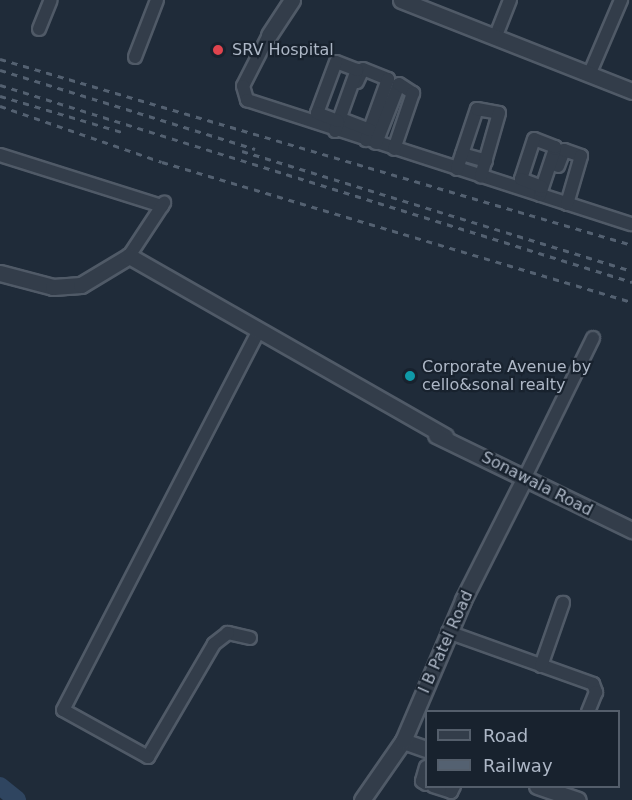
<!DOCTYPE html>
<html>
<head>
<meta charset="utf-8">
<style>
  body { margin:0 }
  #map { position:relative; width:632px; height:800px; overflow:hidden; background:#1f2b39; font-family:"DejaVu Sans",sans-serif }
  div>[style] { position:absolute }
  .river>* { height:18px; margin:-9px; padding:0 9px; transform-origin:9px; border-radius:9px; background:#2f4560 }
  .roads { filter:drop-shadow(2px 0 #505a67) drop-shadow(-2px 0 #505a67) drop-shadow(0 2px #505a67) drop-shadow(0 -2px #505a67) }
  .minor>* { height:12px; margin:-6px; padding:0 6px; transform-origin:6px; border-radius:6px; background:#333d4a }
  .tertiary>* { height:15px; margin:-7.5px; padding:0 7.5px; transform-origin:7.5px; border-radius:7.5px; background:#333d4a }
  .rail>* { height:3px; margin-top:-1.5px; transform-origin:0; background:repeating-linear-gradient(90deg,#546171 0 6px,transparent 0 12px) }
  .dots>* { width:16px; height:16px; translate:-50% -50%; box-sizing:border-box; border:3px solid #18222e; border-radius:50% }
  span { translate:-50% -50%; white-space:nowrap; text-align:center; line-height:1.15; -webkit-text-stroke:4.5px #18222e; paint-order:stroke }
  .poi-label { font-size:16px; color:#adb7c6 }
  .left { translate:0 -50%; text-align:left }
  .street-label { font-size:16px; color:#adb7c6 }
  .legend { position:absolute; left:425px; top:710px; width:195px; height:78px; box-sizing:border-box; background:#18222e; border:2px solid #545e6b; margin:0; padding:8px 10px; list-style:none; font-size:18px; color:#adb7c6 }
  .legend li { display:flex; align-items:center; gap:12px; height:30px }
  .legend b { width:30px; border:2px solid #545e6b }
</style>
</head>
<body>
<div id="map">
  <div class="river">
    <i style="left:0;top:786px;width:22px;rotate:39deg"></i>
  </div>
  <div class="roads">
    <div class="minor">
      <i style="left:39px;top:29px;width:31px;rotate:-68deg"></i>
      <i style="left:269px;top:35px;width:57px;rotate:117deg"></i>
      <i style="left:243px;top:86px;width:15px;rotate:74deg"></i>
      <i style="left:247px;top:100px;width:404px;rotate:17.9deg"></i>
      <i style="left:495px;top:38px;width:41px;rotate:-68.5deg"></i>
      <i style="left:135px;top:57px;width:61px;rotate:-68.9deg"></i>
      <i style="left:589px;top:75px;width:82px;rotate:-66.9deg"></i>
      <i style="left:357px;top:82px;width:14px;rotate:-65deg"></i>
      <i style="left:363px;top:69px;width:27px;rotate:22deg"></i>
      <i style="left:388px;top:79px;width:65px;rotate:109.8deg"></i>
      <i style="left:344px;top:120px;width:28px;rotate:21deg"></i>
      <i style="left:335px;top:131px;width:65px;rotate:-70.2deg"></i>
      <i style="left:357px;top:70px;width:22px;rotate:-159deg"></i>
      <i style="left:336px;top:62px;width:54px;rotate:110.4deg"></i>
      <i style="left:317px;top:113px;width:22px;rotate:21deg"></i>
      <i style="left:376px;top:143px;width:63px;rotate:-68.7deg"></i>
      <i style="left:399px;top:84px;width:17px;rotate:33deg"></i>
      <i style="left:413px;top:93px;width:59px;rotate:108.7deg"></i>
      <i style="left:462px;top:154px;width:25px;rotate:16deg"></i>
      <i style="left:0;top:155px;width:170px;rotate:17.5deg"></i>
      <i style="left:558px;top:166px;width:17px;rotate:-69deg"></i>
      <i style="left:564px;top:150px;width:18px;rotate:19deg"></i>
      <i style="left:581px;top:156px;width:50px;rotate:106.3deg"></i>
      <i style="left:457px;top:169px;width:63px;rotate:-71.6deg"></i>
      <i style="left:477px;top:109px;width:22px;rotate:10deg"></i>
      <i style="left:499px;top:113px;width:66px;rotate:105.9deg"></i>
      <i style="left:540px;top:195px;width:4px;rotate:-76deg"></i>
      <i style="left:541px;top:191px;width:44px;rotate:-71.6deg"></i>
      <i style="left:555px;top:149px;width:2px;rotate:-90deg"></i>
      <i style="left:555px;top:147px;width:22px;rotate:-159deg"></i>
      <i style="left:534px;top:139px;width:42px;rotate:108deg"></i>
      <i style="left:521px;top:179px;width:22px;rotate:21deg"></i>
      <i style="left:129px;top:256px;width:64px;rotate:-56.6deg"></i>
      <i style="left:524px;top:479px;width:157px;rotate:-63.9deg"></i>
      <i style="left:448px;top:632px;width:154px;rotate:19.7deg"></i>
      <i style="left:593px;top:684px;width:9px;rotate:69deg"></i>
      <i style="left:596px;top:692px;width:22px;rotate:112deg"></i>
      <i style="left:250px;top:638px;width:23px;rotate:-167deg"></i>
      <i style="left:228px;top:633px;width:18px;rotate:142deg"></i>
      <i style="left:214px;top:644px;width:131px;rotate:120.3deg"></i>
      <i style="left:148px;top:757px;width:97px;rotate:-151.1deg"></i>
      <i style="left:63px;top:710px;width:424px;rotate:-62.7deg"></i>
      <i style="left:541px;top:666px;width:67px;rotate:-70.8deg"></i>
      <i style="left:426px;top:767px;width:15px;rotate:106deg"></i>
      <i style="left:422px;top:781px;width:5px;rotate:37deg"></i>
      <i style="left:433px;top:786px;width:19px;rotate:18deg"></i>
      <i style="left:451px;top:792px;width:7px;rotate:-63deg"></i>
    </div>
    <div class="tertiary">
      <i style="left:401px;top:0;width:248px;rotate:21.5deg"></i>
      <i style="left:269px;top:35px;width:42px;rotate:-56.7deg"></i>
      <i style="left:0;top:273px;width:55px;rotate:14.8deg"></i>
      <i style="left:53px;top:287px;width:28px;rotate:-4deg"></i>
      <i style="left:81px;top:285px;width:56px;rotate:-31.1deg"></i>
      <i style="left:129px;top:256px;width:364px;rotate:29.7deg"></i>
      <i style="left:436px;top:435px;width:218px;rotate:25.9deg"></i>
      <i style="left:403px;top:741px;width:24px;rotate:19deg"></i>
      <i style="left:537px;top:786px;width:43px;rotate:18.9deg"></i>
      <i style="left:362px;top:800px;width:72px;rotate:-55.2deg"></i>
      <i style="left:403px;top:741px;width:153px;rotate:-66.9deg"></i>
      <i style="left:463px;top:600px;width:136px;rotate:-63.2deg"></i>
    </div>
  </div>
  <div class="rail">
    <i style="left:0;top:59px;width:659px;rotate:16.4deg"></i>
    <i style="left:0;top:70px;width:267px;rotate:17.2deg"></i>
    <i style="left:0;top:85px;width:662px;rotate:17.31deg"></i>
    <i style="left:0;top:96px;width:130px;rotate:16.5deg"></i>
    <i style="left:0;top:106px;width:171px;rotate:19.1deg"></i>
    <i style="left:162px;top:162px;width:490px;rotate:16.6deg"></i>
    <i style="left:242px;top:151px;width:408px;rotate:17.1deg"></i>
  </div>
  <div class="dots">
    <i style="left:218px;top:50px;background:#e0444e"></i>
    <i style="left:410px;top:376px;background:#0f9aa8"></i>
  </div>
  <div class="poi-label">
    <span class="left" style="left:232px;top:50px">SRV Hospital</span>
    <span class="left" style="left:422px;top:376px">Corporate Avenue by<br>cello&amp;sonal realty</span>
  </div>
  <div class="street-label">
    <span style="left:537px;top:484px;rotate:27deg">Sonawala Road</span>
    <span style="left:446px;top:642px;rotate:-66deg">I B Patel Road</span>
  </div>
  <ul class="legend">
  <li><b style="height:8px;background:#333d4a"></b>Road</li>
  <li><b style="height:8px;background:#546171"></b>Railway</li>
  </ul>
</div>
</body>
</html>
